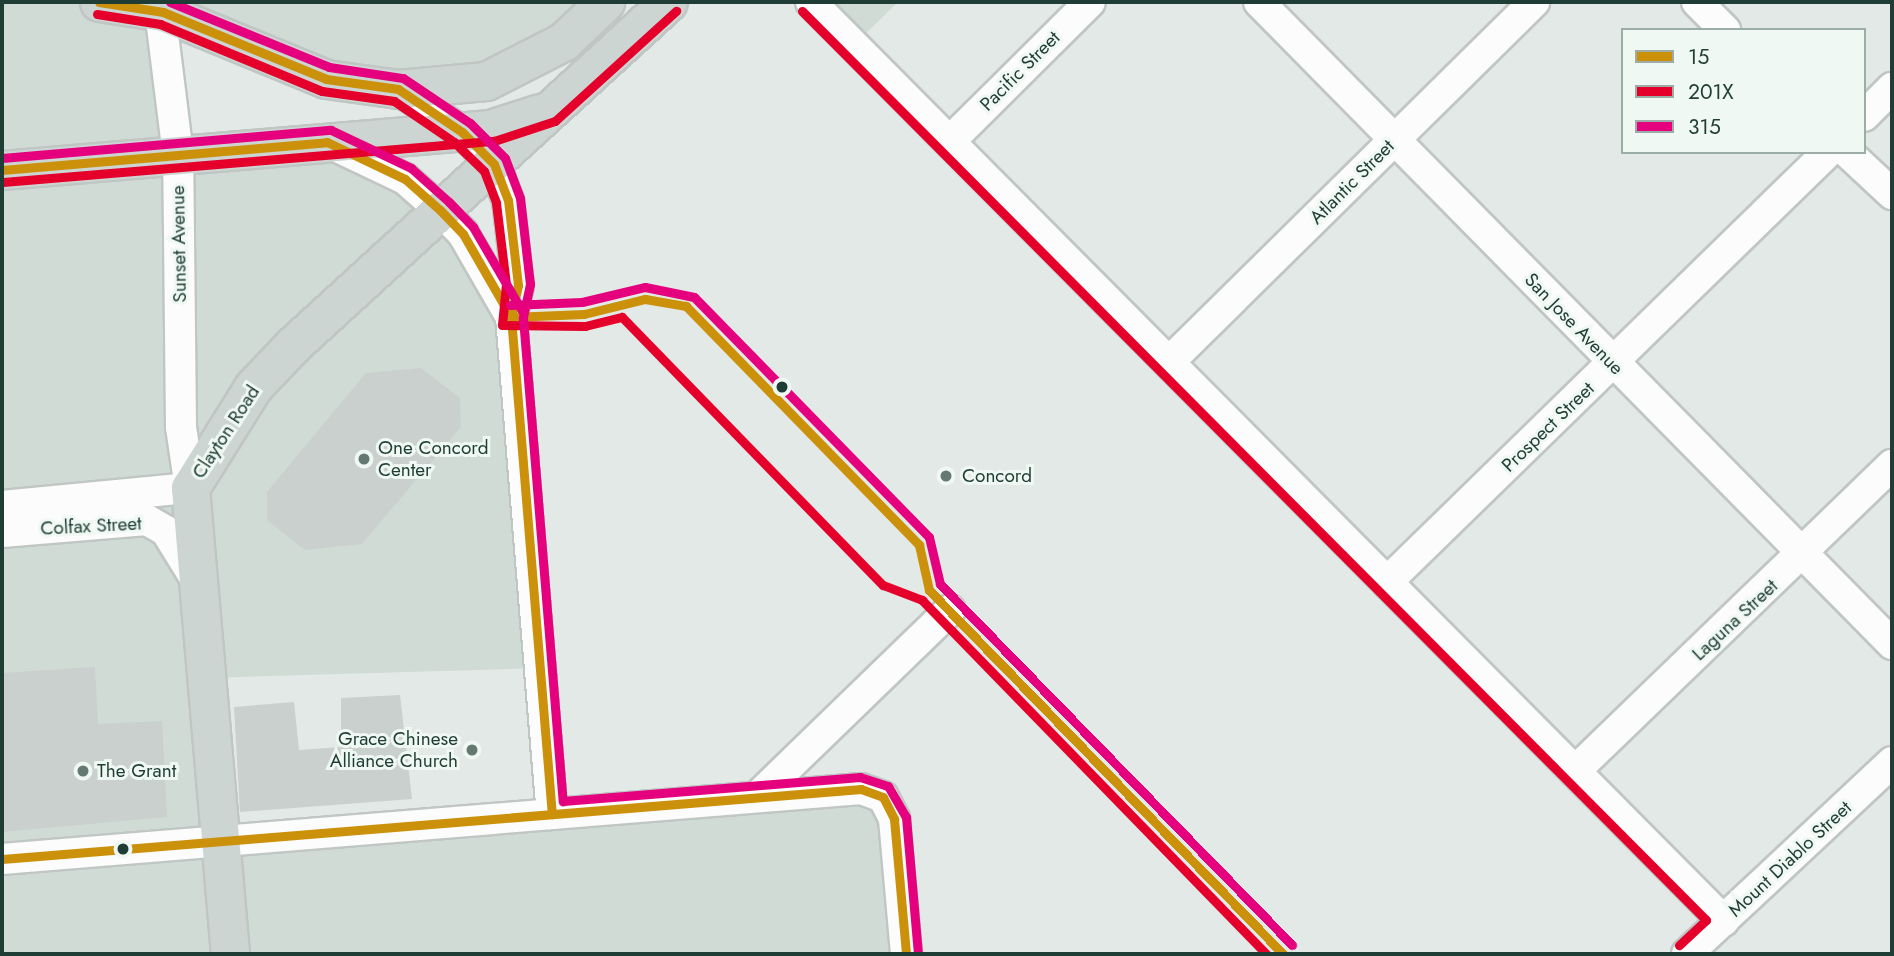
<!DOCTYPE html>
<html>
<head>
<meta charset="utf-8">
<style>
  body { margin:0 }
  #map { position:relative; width:1894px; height:956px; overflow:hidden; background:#e3e9e6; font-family:Jost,sans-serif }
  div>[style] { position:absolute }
  .built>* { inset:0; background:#d0dbd6 }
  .building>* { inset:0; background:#cad0cd }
  .roads { filter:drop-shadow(2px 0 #c0c6c3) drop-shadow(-2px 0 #c0c6c3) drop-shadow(0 2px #c0c6c3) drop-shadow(0 -2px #c0c6c3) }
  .minor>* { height:30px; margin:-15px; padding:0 15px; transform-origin:15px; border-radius:15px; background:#fbfcfb }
  .major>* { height:37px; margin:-18.5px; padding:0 18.5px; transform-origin:18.5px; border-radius:18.5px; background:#cdd5d2 }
  .bus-1>* { height:9px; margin:-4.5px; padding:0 4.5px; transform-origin:4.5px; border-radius:4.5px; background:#cc910a }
  .bus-2>* { height:9px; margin:-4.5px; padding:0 4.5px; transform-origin:4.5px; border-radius:4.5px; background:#e4002b }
  .bus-3>* { height:9px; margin:-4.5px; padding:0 4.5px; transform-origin:4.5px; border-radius:4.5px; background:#e5007d }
  .dots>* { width:19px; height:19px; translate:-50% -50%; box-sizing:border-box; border:4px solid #f0f8f4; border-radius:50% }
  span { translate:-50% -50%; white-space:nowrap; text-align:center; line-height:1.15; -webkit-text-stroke:6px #f0f8f4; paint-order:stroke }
  .street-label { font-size:19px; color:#1f3d34 }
  .poi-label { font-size:19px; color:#1f3d34 }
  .left { translate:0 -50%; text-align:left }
  .right { translate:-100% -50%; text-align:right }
  .frame { position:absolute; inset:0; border:4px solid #1f3d34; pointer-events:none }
  .legend { position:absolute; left:1621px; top:28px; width:245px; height:126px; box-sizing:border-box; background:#f0f8f4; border:2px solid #9cada7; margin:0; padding:9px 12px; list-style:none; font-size:21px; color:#1f3d34 }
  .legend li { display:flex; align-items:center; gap:14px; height:35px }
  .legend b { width:35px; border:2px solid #9cada7 }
</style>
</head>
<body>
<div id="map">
  <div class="built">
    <i style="clip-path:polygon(2px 2px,605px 2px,564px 41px,398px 89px,164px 12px,178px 154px,327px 142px,405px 179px,493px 288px,540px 668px,205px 678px,219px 841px,883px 797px,906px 954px,2px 954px)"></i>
    <i style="clip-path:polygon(811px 2px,898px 2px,854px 45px)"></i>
  </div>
  <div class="building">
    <i style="clip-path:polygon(421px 368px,460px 398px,461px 427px,362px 544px,305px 550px,267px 520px,267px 492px,366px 373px)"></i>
    <i style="clip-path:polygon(95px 667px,98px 724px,162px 721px,167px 817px,2px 832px,2px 673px)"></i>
    <i style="clip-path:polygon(400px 695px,412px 799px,240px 812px,234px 707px,294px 702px,299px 750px,341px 747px,341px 698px)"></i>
  </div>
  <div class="roads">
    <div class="minor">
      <i style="left:811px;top:2px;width:1295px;rotate:45.19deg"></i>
      <i style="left:1259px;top:2px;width:902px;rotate:45.4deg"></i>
      <i style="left:1697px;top:2px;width:40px;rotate:45deg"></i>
      <i style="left:398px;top:89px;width:77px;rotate:33.9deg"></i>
      <i style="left:462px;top:132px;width:45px;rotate:45deg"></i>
      <i style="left:494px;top:164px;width:39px;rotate:69deg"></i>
      <i style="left:508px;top:200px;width:86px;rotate:83.3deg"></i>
      <i style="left:518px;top:285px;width:33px;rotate:102deg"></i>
      <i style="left:511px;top:317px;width:499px;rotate:85.3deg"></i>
      <i style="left:1864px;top:116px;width:40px;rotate:-45deg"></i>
      <i style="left:950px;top:141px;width:197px;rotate:-44.8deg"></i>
      <i style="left:327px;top:142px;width:86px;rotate:25.4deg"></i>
      <i style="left:405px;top:179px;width:48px;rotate:41.6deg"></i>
      <i style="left:441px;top:211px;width:32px;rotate:46deg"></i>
      <i style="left:463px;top:234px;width:96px;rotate:60deg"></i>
      <i style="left:1847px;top:152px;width:62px;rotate:43deg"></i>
      <i style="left:1169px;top:362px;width:513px;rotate:-44.6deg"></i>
      <i style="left:2px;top:506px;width:189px;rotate:-5.5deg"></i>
      <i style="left:190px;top:488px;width:62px;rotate:-98.4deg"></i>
      <i style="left:181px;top:427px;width:272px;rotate:-90.6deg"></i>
      <i style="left:178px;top:155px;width:154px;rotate:-97.1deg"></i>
      <i style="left:2px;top:532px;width:145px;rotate:-4.7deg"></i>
      <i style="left:147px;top:520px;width:22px;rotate:30deg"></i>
      <i style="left:166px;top:531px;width:55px;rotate:58.3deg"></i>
      <i style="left:1387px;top:582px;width:616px;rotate:-44.28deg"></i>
      <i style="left:1575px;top:771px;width:441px;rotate:-44deg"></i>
      <i style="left:758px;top:796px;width:267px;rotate:-44.1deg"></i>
      <i style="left:2px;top:859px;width:862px;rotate:-4.66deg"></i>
      <i style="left:861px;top:789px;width:23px;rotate:20deg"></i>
      <i style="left:883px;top:797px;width:25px;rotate:63deg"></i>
      <i style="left:894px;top:819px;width:136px;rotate:84.9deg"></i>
      <i style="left:1687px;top:954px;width:281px;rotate:-43.1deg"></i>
    </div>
    <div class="major">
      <i style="left:99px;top:2px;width:65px;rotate:8.9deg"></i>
      <i style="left:163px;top:12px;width:176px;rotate:22.3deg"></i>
      <i style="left:326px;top:79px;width:73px;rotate:7.9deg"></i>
      <i style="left:398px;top:89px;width:88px;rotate:-5.2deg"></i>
      <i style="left:486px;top:81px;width:88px;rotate:-27.1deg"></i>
      <i style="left:564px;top:41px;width:57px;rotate:-43.6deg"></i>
      <i style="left:2px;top:170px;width:490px;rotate:-4.8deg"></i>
      <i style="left:490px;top:129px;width:52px;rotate:-17.7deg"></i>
      <i style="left:230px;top:954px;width:468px;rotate:-94.9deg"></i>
      <i style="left:190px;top:488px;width:119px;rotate:-58deg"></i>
      <i style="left:253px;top:387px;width:58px;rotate:-46.4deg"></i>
      <i style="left:293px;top:345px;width:508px;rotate:-42.45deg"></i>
    </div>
  </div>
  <div class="bus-1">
    <i style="left:99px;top:2px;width:65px;rotate:8.9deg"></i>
    <i style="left:163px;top:12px;width:176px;rotate:22.3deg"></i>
    <i style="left:326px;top:79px;width:73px;rotate:7.9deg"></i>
    <i style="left:398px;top:89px;width:77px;rotate:33.9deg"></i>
    <i style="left:462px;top:132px;width:45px;rotate:45deg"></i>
    <i style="left:494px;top:164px;width:39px;rotate:69deg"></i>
    <i style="left:508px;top:200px;width:86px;rotate:83.3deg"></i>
    <i style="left:518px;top:285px;width:33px;rotate:102deg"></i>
    <i style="left:511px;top:317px;width:499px;rotate:85.3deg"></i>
    <i style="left:2px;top:170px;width:326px;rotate:-4.9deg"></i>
    <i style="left:327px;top:142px;width:86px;rotate:25.4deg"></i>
    <i style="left:405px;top:179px;width:48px;rotate:41.6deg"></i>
    <i style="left:441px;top:211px;width:32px;rotate:46deg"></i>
    <i style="left:463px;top:234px;width:96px;rotate:60deg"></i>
    <i style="left:511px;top:317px;width:73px;rotate:-2.4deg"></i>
    <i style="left:584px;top:314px;width:63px;rotate:-13.8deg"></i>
    <i style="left:645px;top:299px;width:42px;rotate:9.7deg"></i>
    <i style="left:686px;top:306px;width:334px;rotate:45.7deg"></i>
    <i style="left:919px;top:545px;width:46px;rotate:77.5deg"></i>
    <i style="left:929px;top:590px;width:508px;rotate:45.8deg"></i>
    <i style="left:2px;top:859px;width:862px;rotate:-4.66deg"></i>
    <i style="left:861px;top:789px;width:23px;rotate:20deg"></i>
    <i style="left:883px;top:797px;width:25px;rotate:63deg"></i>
    <i style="left:894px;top:819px;width:136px;rotate:84.9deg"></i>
  </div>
  <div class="bus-2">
    <i style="left:802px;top:11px;width:1282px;rotate:45.16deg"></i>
    <i style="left:1706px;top:920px;width:37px;rotate:137deg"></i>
    <i style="left:97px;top:14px;width:64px;rotate:9deg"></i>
    <i style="left:160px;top:24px;width:175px;rotate:22.5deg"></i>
    <i style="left:322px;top:91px;width:73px;rotate:7.9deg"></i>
    <i style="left:394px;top:101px;width:73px;rotate:34.3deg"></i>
    <i style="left:454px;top:142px;width:42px;rotate:44deg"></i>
    <i style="left:484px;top:171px;width:34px;rotate:69deg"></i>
    <i style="left:496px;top:203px;width:82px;rotate:83deg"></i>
    <i style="left:506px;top:284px;width:41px;rotate:95.6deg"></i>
    <i style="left:502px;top:325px;width:83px;rotate:0.7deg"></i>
    <i style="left:585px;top:326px;width:38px;rotate:-14deg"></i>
    <i style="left:622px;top:317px;width:374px;rotate:45.8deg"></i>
    <i style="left:883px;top:585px;width:42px;rotate:21deg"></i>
    <i style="left:922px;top:600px;width:494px;rotate:45.8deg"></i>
    <i style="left:3px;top:182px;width:493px;rotate:-4.8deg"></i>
    <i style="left:494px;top:141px;width:64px;rotate:-18.2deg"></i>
    <i style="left:555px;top:121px;width:164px;rotate:-42.3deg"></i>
  </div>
  <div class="bus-3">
    <i style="left:170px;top:2px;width:172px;rotate:22.2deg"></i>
    <i style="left:329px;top:67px;width:75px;rotate:8.5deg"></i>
    <i style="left:403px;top:78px;width:81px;rotate:33.9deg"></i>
    <i style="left:470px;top:123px;width:49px;rotate:45deg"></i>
    <i style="left:505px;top:158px;width:43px;rotate:69.4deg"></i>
    <i style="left:520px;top:198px;width:87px;rotate:83.4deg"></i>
    <i style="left:530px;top:284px;width:35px;rotate:102deg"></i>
    <i style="left:523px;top:318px;width:485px;rotate:85.3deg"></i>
    <i style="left:563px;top:801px;width:298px;rotate:-4.6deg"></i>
    <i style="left:860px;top:777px;width:29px;rotate:18deg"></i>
    <i style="left:888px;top:786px;width:36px;rotate:60deg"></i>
    <i style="left:906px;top:817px;width:137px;rotate:85deg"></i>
    <i style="left:2px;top:158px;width:330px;rotate:-4.9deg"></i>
    <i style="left:331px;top:130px;width:89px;rotate:25.4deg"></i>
    <i style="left:411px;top:168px;width:51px;rotate:41.8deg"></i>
    <i style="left:449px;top:202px;width:35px;rotate:46deg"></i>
    <i style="left:473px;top:227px;width:97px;rotate:59.7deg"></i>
    <i style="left:510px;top:305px;width:72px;rotate:-2.4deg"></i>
    <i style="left:582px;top:302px;width:65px;rotate:-13.4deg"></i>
    <i style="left:645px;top:287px;width:50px;rotate:11.5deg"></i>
    <i style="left:694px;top:297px;width:336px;rotate:45.6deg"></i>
    <i style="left:929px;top:537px;width:48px;rotate:76.8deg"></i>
    <i style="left:940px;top:584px;width:504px;rotate:45.72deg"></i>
  </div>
  <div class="dots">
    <i style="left:782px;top:387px;background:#1f3d34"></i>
    <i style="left:364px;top:459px;background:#647972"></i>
    <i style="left:946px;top:476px;background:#647972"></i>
    <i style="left:472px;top:750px;background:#647972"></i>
    <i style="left:83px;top:771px;background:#647972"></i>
    <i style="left:123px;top:849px;background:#1f3d34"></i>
  </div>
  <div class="street-label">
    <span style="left:1020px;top:71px;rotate:-45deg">Pacific Street</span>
    <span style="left:1352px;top:182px;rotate:-45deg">Atlantic Street</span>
    <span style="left:179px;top:244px;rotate:-91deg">Sunset Avenue</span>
    <span style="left:1574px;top:324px;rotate:46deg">San Jose Avenue</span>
    <span style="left:1548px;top:427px;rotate:-44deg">Prospect Street</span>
    <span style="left:226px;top:432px;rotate:-57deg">Clayton Road</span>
    <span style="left:91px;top:526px;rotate:-3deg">Colfax Street</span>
    <span style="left:1735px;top:620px;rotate:-43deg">Laguna Street</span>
    <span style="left:1790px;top:859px;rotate:-43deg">Mount Diablo Street</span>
  </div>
  <div class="poi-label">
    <span class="left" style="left:378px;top:459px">One Concord<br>Center</span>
    <span class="left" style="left:962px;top:476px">Concord</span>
    <span class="right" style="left:458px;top:750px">Grace Chinese<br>Alliance Church</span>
    <span class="left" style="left:97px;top:771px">The Grant</span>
  </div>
  <div class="frame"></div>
  <ul class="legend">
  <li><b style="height:9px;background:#cc910a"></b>15</li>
  <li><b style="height:9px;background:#e4002b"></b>201X</li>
  <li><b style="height:9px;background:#e5007d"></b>315</li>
  </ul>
</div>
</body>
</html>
